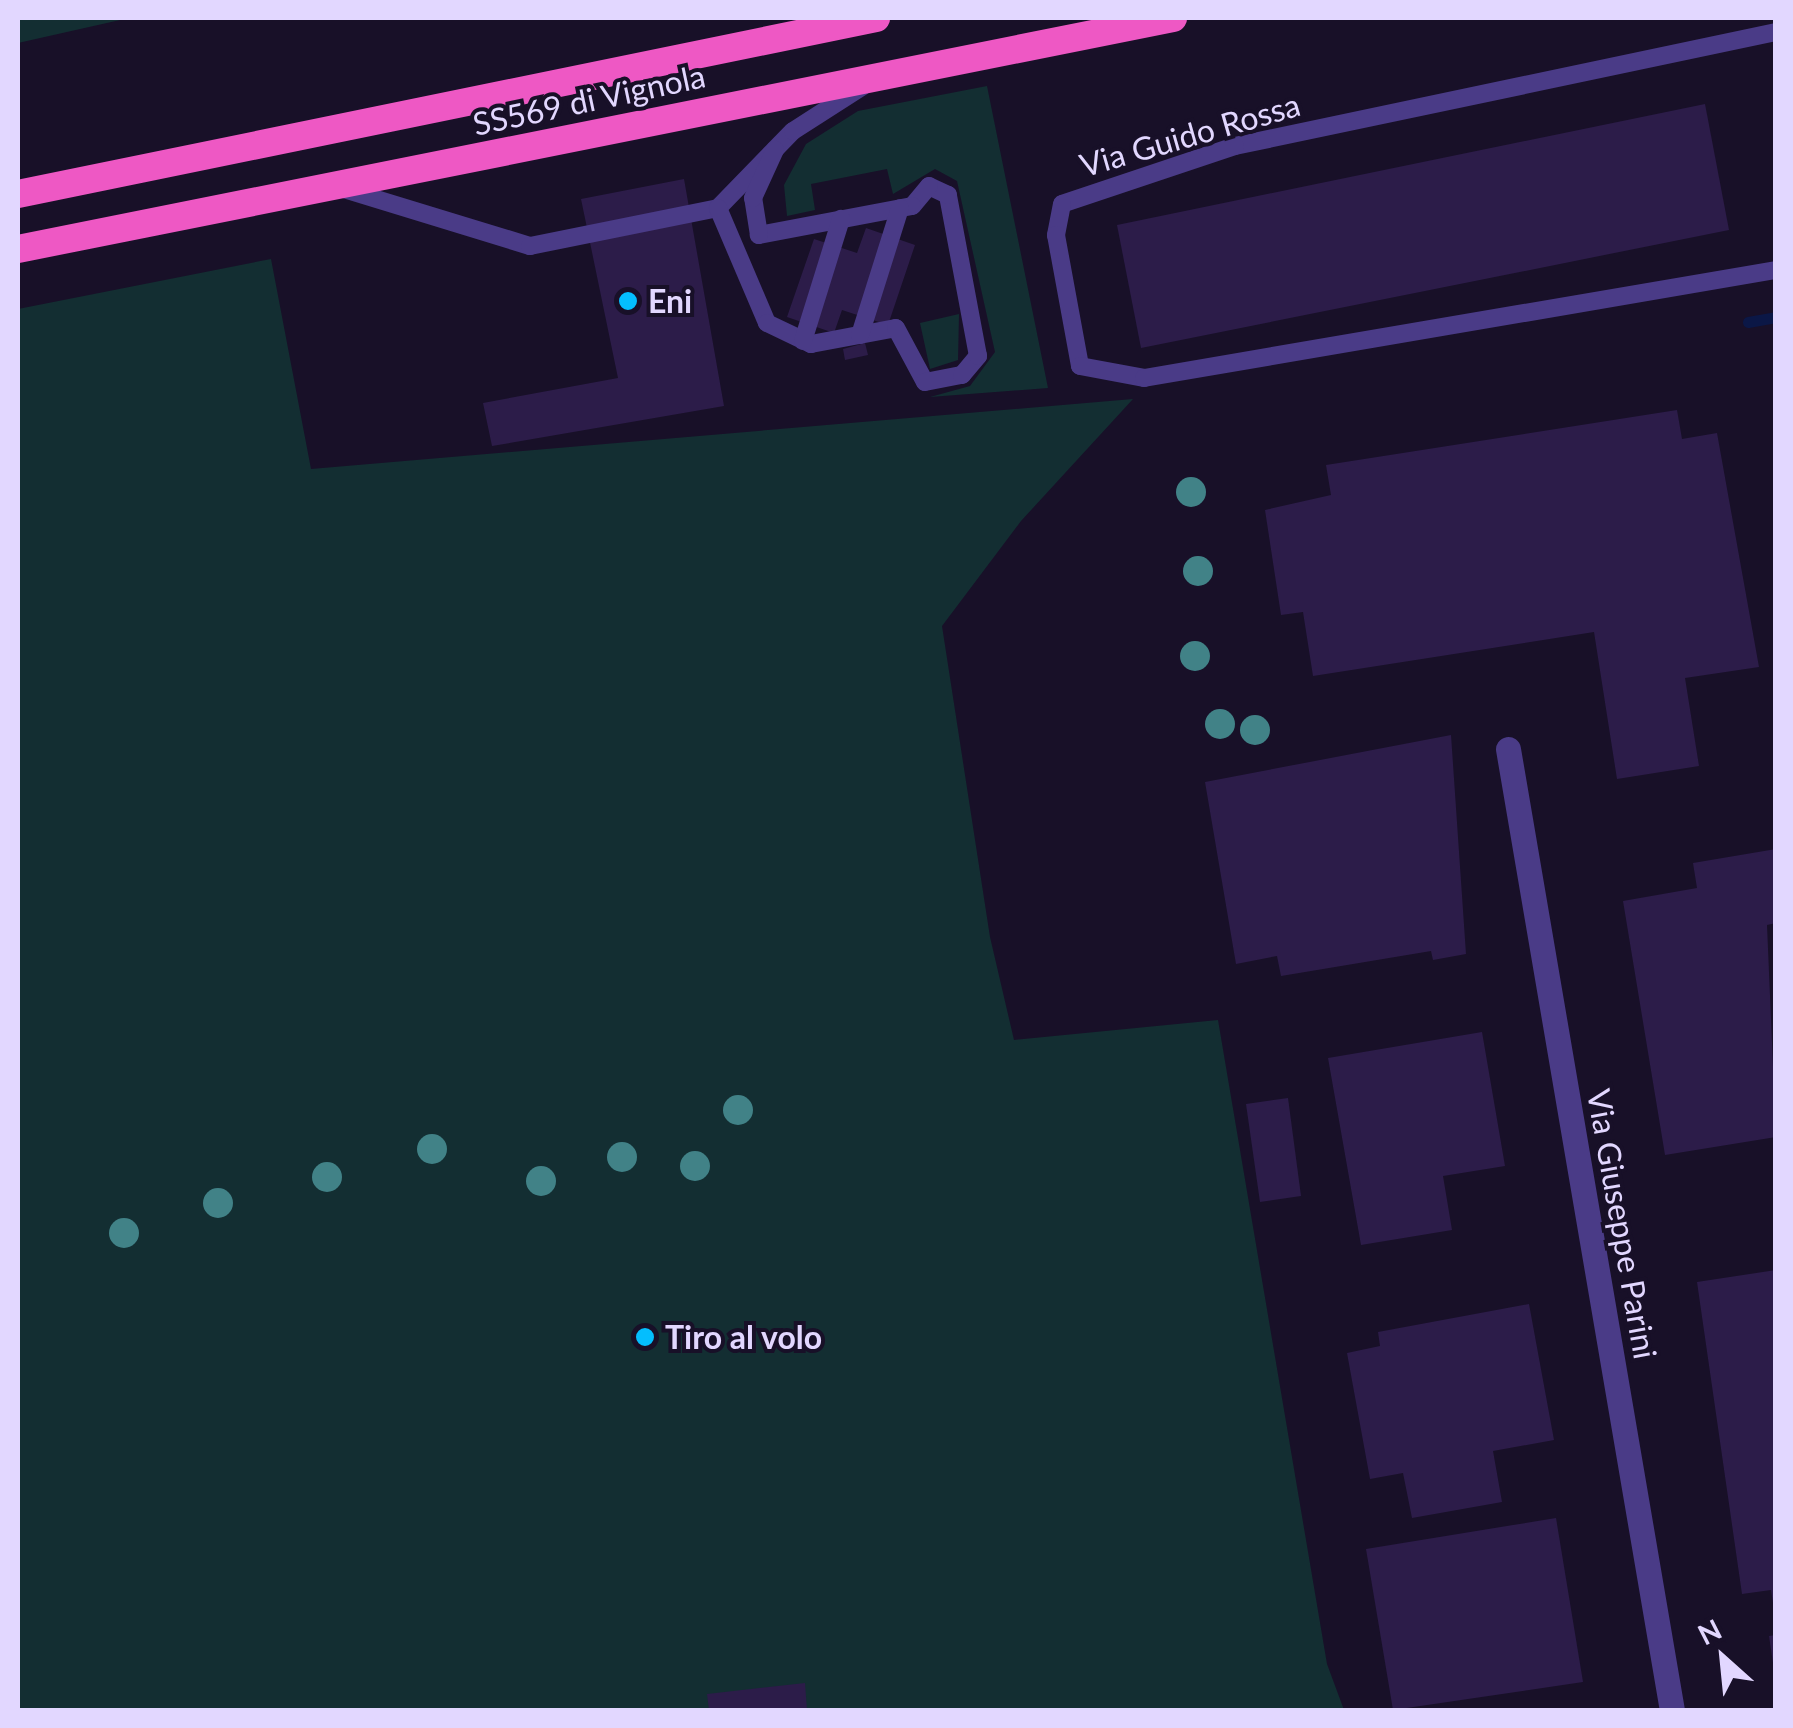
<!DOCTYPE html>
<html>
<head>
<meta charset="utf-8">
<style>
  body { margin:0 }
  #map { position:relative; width:1793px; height:1728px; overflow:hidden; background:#181028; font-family:Lato,sans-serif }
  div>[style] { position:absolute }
  .green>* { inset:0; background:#132e32 }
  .stream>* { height:11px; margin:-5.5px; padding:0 5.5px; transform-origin:5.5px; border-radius:5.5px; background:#0b1746 }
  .building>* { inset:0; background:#2c1c49 }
  .service>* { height:18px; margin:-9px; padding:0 9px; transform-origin:9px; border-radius:9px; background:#4a3b87 }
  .minor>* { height:25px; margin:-12.5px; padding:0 12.5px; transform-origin:12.5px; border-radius:12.5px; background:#4a3b87 }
  .trunk>* { height:28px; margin:-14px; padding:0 14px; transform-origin:14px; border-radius:14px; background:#ee58c4 }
  .trees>* { width:30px; height:30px; margin:-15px; border-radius:50%; background:#418287 }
  .dots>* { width:28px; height:28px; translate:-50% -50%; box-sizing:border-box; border:5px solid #181028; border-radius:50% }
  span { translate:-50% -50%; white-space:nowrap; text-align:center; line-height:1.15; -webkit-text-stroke:8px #181028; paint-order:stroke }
  .street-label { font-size:32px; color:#e2d7ff }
  .poi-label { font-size:32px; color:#e2d7ff; font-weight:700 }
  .left { translate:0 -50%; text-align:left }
  .frame { position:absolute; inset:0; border:20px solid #e2d7ff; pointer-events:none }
  .north { position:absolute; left:1673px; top:1608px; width:100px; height:100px; -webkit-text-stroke:8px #181028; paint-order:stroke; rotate:333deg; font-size:28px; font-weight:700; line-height:40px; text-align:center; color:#e2d7ff }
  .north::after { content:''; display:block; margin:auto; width:35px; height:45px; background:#e2d7ff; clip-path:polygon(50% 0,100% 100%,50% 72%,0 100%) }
</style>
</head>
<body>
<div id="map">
  <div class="green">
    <i style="clip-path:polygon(18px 18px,129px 18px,18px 43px)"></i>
    <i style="clip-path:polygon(987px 86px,1048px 388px,930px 397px,970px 386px,995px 352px,957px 181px,935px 169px,893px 194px,887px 169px,811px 184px,815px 210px,787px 216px,784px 185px,806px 144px,858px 111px)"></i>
    <i style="clip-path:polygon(271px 259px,311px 469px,1133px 399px,1021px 521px,942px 626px,990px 937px,1014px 1040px,1218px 1020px,1327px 1664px,1344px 1710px,18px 1710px,18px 309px)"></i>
    <i style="clip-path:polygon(959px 314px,958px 360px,930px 369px,920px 323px)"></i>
  </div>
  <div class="stream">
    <i style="left:1748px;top:322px;width:28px;rotate:-10deg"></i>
  </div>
  <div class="building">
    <i style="clip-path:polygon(1705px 104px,1729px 230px,1141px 348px,1117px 225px)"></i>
    <i style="clip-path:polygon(684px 179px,724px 406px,492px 446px,483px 403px,618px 378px,581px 199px)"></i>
    <i style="clip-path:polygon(866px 228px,915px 245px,888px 325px,842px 310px,834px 333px,787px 317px,814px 239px,857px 253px)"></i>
    <i style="clip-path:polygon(865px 343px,868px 355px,845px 360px,843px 349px)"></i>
    <i style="clip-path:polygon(1677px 410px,1682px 439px,1717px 433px,1759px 667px,1685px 678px,1699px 766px,1617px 779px,1594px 632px,1313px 676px,1303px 612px,1281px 615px,1265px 510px,1331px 495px,1326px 465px)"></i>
    <i style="clip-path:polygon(1451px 735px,1466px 954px,1433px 960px,1431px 951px,1281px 976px,1277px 956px,1236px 964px,1205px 782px)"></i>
    <i style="clip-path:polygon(1776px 849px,1776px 923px,1767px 925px,1776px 1137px,1665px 1155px,1623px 901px,1697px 888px,1693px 863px)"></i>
    <i style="clip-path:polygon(1482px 1032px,1505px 1166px,1443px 1176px,1452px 1230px,1361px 1245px,1328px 1058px)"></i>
    <i style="clip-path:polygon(1288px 1098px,1301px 1196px,1260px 1202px,1246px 1104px)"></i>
    <i style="clip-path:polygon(1776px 1270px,1776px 1603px,1773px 1603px,1771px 1590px,1742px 1594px,1697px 1282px)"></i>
    <i style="clip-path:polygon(1529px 1304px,1554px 1440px,1493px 1451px,1502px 1502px,1412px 1518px,1403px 1473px,1370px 1479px,1347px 1353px,1380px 1346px,1378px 1332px)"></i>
    <i style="clip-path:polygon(1556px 1518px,1583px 1682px,1393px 1710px,1366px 1549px)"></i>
    <i style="clip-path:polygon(1776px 1635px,1776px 1663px,1773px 1663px,1769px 1636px)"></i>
    <i style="clip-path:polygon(805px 1683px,807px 1710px,709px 1710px,707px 1694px)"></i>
  </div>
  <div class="service">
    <i style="left:1776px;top:32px;width:553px;rotate:168.1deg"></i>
    <i style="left:1235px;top:146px;width:182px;rotate:161.5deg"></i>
    <i style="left:1062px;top:204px;width:32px;rotate:101deg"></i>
    <i style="left:1056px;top:235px;width:133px;rotate:79.6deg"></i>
    <i style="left:1080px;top:366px;width:65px;rotate:10.6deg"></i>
    <i style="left:1144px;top:378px;width:641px;rotate:-9.7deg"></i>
    <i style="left:337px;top:187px;width:202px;rotate:17deg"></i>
    <i style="left:530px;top:246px;width:192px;rotate:-11.4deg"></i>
    <i style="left:718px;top:208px;width:107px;rotate:-45.8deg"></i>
    <i style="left:793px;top:131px;width:83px;rotate:-32.7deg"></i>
    <i style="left:718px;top:208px;width:125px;rotate:66.9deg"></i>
    <i style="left:767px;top:323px;width:49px;rotate:25.5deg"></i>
    <i style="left:811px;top:344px;width:86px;rotate:-10.7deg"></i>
    <i style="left:896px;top:328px;width:61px;rotate:61.8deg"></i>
    <i style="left:925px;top:382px;width:38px;rotate:-11deg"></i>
    <i style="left:962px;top:375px;width:25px;rotate:-50deg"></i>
    <i style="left:978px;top:356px;width:164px;rotate:-100.6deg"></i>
    <i style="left:948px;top:195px;width:21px;rotate:-155deg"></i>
    <i style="left:929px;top:186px;width:26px;rotate:130deg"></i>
    <i style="left:912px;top:206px;width:156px;rotate:169.3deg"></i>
    <i style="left:759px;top:235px;width:37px;rotate:-99deg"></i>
    <i style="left:753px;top:198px;width:53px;rotate:-65.4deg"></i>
    <i style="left:860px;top:335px;width:133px;rotate:-72.5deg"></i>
    <i style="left:803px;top:341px;width:128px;rotate:-72.7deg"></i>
  </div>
  <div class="minor">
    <i style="left:1508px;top:749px;width:975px;rotate:80.32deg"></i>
  </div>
  <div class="trunk">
    <i style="left:18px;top:194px;width:876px;rotate:-11.59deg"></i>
    <i style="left:18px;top:249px;width:1178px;rotate:-11.31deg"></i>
  </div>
  <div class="trees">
    <i style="left:1191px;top:492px"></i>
    <i style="left:1198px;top:571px"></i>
    <i style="left:1195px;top:656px"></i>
    <i style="left:1220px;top:724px"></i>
    <i style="left:1255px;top:730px"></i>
    <i style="left:738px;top:1110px"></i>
    <i style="left:432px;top:1149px"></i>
    <i style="left:622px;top:1157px"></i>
    <i style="left:695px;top:1166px"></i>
    <i style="left:327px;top:1177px"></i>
    <i style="left:541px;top:1181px"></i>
    <i style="left:218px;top:1203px"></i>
    <i style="left:124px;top:1233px"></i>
  </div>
  <div class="dots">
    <i style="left:628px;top:301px;background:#04befe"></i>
    <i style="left:645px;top:1337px;background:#04befe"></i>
  </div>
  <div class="street-label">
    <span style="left:589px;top:100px;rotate:-12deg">SS569 di Vignola</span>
    <span style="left:1190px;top:135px;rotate:-16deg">Via Guido Rossa</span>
    <span style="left:1622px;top:1224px;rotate:80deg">Via Giuseppe Parini</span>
  </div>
  <div class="poi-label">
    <span class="left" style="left:648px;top:301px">Eni</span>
    <span class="left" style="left:665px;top:1337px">Tiro al volo</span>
  </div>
  <div class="frame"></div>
  <div class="north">N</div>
</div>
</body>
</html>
